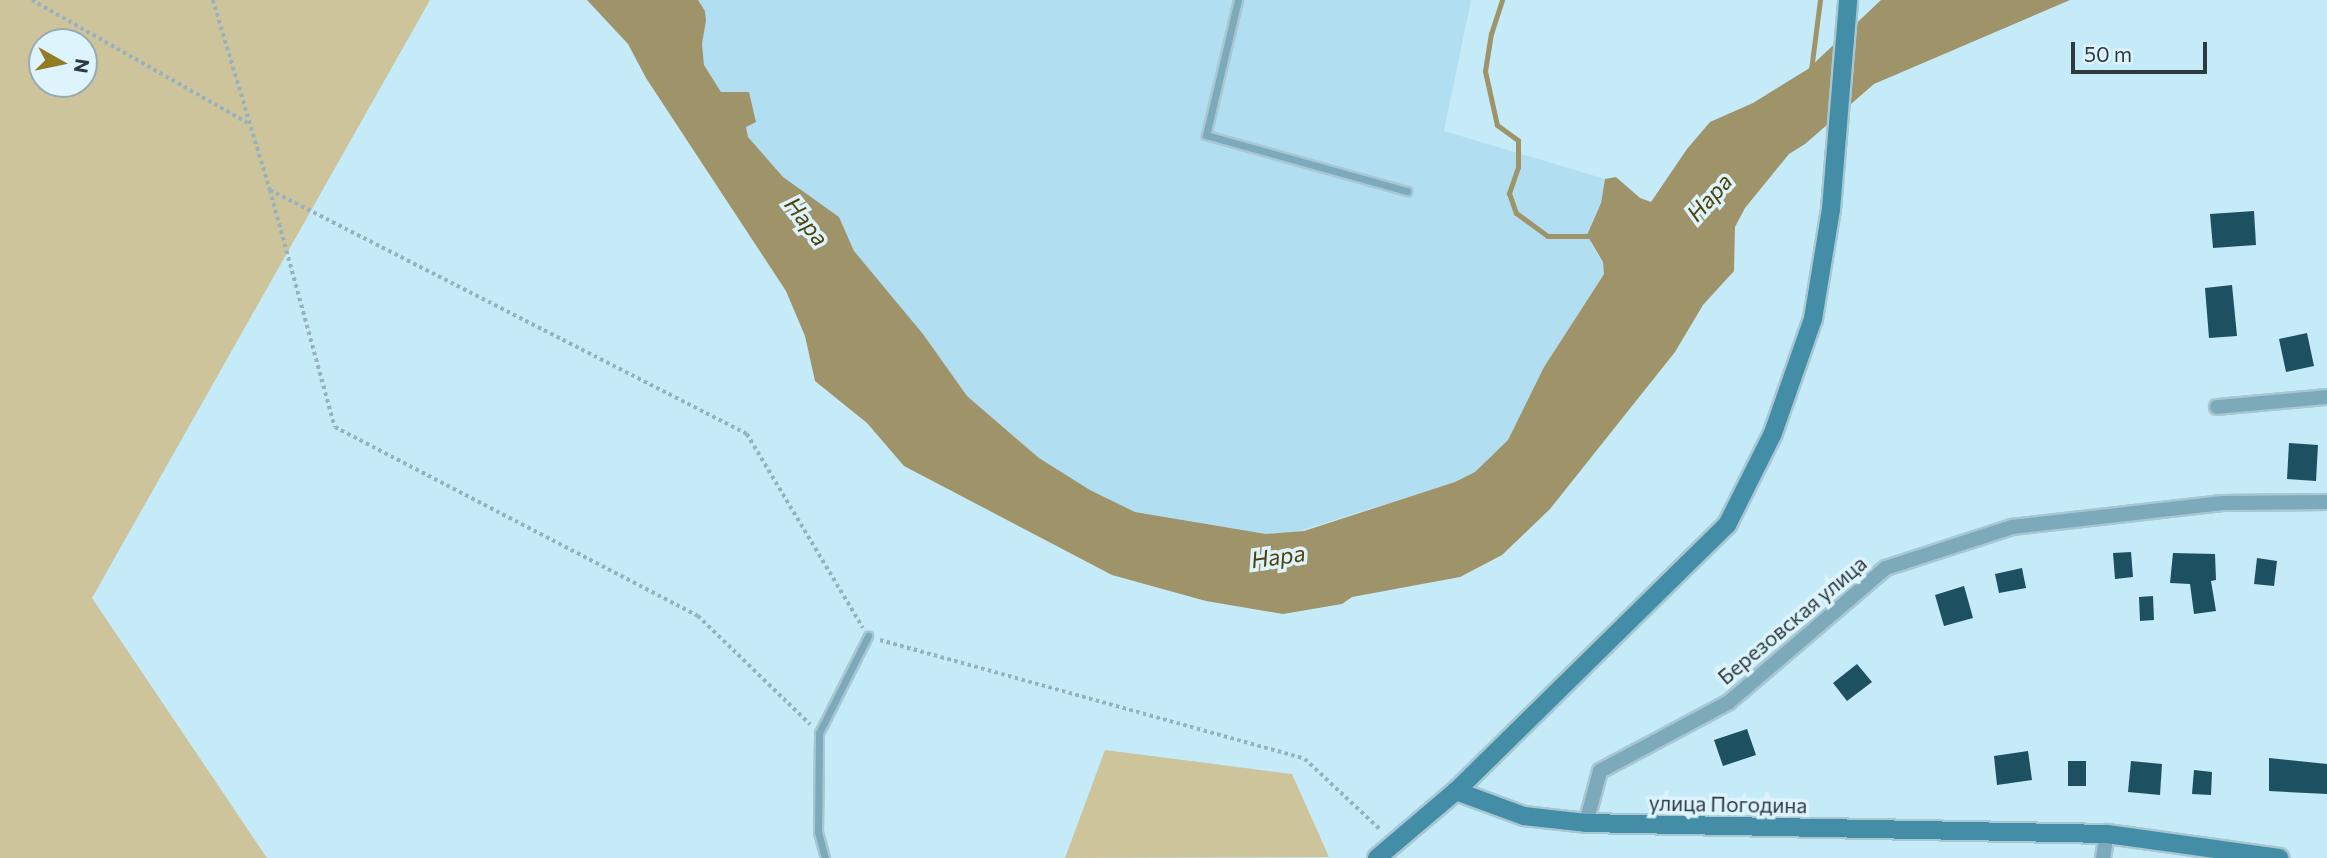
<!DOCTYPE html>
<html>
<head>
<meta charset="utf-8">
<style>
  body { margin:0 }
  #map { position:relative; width:2327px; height:858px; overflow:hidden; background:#c5eaf8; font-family:Commissioner,sans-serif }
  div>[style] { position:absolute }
  .built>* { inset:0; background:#b1def0 }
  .green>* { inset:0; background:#cec49c }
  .water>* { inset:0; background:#9f9469 }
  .stream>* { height:5px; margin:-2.5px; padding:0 2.5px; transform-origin:2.5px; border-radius:2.5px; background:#9f9469 }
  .building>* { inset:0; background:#1d5162 }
  .path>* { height:3.5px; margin-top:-1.75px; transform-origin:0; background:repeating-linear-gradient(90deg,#95b3be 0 3.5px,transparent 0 7px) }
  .roads { filter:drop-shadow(2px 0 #a7c7d3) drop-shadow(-2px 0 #a7c7d3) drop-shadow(0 2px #a7c7d3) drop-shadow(0 -2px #a7c7d3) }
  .lane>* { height:7px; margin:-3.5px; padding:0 3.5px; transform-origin:3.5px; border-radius:3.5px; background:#7daabb }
  .street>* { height:14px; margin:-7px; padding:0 7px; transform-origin:7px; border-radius:7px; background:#7daabb }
  .secondary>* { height:18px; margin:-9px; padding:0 9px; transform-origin:9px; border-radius:9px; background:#448da7 }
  span { translate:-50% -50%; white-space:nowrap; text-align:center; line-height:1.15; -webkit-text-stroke:7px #def4fd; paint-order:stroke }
  .street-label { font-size:21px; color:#2d3b41 }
  .water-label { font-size:23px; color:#4f420a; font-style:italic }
  .north { position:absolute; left:28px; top:28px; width:70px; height:70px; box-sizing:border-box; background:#def4fd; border:2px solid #97aab2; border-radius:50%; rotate:99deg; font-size:19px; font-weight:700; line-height:28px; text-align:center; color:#2d3b41 }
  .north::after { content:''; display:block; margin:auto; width:24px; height:32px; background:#917c23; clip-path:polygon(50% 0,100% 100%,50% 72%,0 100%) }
  .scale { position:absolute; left:2071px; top:42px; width:136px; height:32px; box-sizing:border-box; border:4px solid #2d3b41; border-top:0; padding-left:9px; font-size:21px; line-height:24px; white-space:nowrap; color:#2d3b41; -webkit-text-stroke:5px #def4fd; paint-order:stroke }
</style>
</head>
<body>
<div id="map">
  <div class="built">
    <i style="clip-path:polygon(698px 0,1471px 0,1444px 131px,1605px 179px,1601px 203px,1591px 224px,1591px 244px,1603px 262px,1604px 273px,1544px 367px,1508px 440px,1475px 472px,1455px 482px,1293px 533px,1266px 534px,1135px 512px,1090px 490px,1039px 458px,967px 396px,923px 334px,854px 251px,839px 217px,783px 177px,748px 137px,745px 127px,754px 113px,751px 103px,721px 92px,704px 65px,702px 44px,706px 21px,705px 11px)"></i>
  </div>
  <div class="green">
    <i style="clip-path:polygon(evenodd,0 0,430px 0,92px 598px,267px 858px,0 858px,0 0,84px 42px,84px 84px,42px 84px,42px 42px,84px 42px)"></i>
    <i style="clip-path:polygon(1105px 750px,1292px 774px,1329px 857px,1065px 858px)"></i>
  </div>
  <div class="water">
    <i style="clip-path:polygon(587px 0,698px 0,705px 11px,706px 21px,702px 44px,704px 65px,721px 92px,749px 92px,756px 122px,746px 127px,748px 137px,783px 177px,839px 217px,854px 251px,923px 334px,967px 396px,1039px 458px,1090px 490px,1135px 512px,1266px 534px,1304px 531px,1455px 482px,1475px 472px,1508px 440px,1544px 367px,1604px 274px,1603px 262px,1587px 235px,1601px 203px,1605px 179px,1616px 177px,1640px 198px,1651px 202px,1687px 149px,1710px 122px,1753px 103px,1808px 69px,1881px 0,2070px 0,1874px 84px,1805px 144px,1789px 154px,1745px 208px,1735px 227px,1734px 271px,1703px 305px,1675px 352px,1550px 509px,1502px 555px,1460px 577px,1352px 597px,1342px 604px,1283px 614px,1206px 601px,1112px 575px,904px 466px,867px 423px,815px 381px,805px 336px,786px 291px,646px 78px,628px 44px)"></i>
  </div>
  <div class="stream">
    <i style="left:1502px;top:0;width:35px;rotate:108deg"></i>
    <i style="left:1491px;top:33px;width:38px;rotate:99deg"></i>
    <i style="left:1485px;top:71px;width:55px;rotate:77.5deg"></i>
    <i style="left:1497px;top:125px;width:26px;rotate:36deg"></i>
    <i style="left:1518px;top:140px;width:27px;rotate:90deg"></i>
    <i style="left:1518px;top:167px;width:28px;rotate:109deg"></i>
    <i style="left:1509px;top:193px;width:21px;rotate:71deg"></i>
    <i style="left:1516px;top:213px;width:39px;rotate:36deg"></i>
    <i style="left:1548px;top:236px;width:46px"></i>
    <i style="left:1811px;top:70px;width:71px;rotate:-82.7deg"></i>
  </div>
  <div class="building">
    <i style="clip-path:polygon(2254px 211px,2256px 245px,2213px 248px,2210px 214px)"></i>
    <i style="clip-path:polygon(2232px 285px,2237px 336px,2209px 338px,2205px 288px)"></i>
    <i style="clip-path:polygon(2307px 333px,2314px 366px,2286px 372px,2279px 339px)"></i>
    <i style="clip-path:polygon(2289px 443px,2318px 445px,2316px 481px,2287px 479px)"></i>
    <i style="clip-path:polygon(2131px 552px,2133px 577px,2115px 579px,2113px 553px)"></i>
    <i style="clip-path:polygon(2173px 553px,2215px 554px,2216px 580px,2211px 581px,2216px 611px,2194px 614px,2190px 584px,2170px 583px)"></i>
    <i style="clip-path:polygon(2257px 558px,2277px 561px,2274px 586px,2254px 584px)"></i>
    <i style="clip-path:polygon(2022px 568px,2026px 588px,1999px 593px,1995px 574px)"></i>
    <i style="clip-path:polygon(1964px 586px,1973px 618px,1944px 626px,1935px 595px)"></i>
    <i style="clip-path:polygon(2153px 596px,2154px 620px,2140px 621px,2139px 597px)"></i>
    <i style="clip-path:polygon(1857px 664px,1872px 682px,1847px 701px,1833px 683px)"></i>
    <i style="clip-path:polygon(1747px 729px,1756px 755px,1723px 766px,1714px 740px)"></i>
    <i style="clip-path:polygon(2028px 751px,2032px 780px,1997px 785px,1994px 756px)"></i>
    <i style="clip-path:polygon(2269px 758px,2327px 764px,2327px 794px,2269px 791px)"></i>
    <i style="clip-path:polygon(2068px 761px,2086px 761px,2086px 786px,2068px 786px)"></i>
    <i style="clip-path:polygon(2131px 761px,2162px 764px,2160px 795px,2128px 792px)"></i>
    <i style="clip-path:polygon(2194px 770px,2212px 772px,2211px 795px,2192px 794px)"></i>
  </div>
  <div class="path">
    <i style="left:32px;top:0;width:249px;rotate:29.7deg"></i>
    <i style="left:213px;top:0;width:198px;rotate:73.3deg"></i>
    <i style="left:270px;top:190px;width:536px;rotate:27.09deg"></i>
    <i style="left:747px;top:434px;width:226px;rotate:59.1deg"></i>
    <i style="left:270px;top:190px;width:246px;rotate:74.7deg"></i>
    <i style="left:335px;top:427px;width:409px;rotate:27.5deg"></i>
    <i style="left:698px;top:616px;width:156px;rotate:44deg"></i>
    <i style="left:880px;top:640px;width:441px;rotate:15.6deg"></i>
    <i style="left:1305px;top:759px;width:105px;rotate:43.1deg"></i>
  </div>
  <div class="roads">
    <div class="lane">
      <i style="left:1238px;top:0;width:139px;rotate:103.3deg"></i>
      <i style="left:1206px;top:135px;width:209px;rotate:15.6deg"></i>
      <i style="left:825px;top:858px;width:27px;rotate:-105deg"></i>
      <i style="left:818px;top:832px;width:99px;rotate:-89.4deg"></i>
      <i style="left:819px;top:733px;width:109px;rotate:-63.2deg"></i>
    </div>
    <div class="street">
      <i style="left:2217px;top:407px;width:110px;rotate:-5.2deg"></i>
      <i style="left:1586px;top:823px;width:54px;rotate:-74.9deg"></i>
      <i style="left:1600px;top:771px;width:146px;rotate:-28.1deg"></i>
      <i style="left:1729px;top:702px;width:206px;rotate:-40.5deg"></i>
      <i style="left:1886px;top:568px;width:133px;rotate:-18deg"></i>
      <i style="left:2012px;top:527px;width:212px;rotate:-6.5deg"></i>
      <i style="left:2223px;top:503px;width:104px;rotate:-0.6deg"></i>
      <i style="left:2103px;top:858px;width:24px;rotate:-81deg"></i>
    </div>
    <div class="secondary">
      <i style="left:1456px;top:791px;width:380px;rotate:-44.5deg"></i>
      <i style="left:1727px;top:525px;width:103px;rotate:-63.4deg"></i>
      <i style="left:1773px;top:433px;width:121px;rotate:-70.7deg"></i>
      <i style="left:1813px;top:319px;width:111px;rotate:-80.7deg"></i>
      <i style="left:1831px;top:209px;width:210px;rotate:-85.3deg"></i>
      <i style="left:1377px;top:858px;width:104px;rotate:-40.3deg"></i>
      <i style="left:1456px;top:791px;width:72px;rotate:20.2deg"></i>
      <i style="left:1524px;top:816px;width:62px;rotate:6.4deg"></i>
      <i style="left:1586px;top:823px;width:521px;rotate:1.21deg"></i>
      <i style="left:2107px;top:834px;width:174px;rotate:7.9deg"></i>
    </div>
  </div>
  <div class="street-label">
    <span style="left:1792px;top:620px;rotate:-40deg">Березовская улица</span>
    <span style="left:1728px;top:804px;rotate:1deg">улица Погодина</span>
  </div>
  <div class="water-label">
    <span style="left:1709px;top:197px;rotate:-48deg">Нара</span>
    <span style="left:807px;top:221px;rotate:52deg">Нара</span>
    <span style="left:1278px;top:556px;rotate:-8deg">Нара</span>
  </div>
  <div class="north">N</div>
  <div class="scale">50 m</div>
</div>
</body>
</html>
